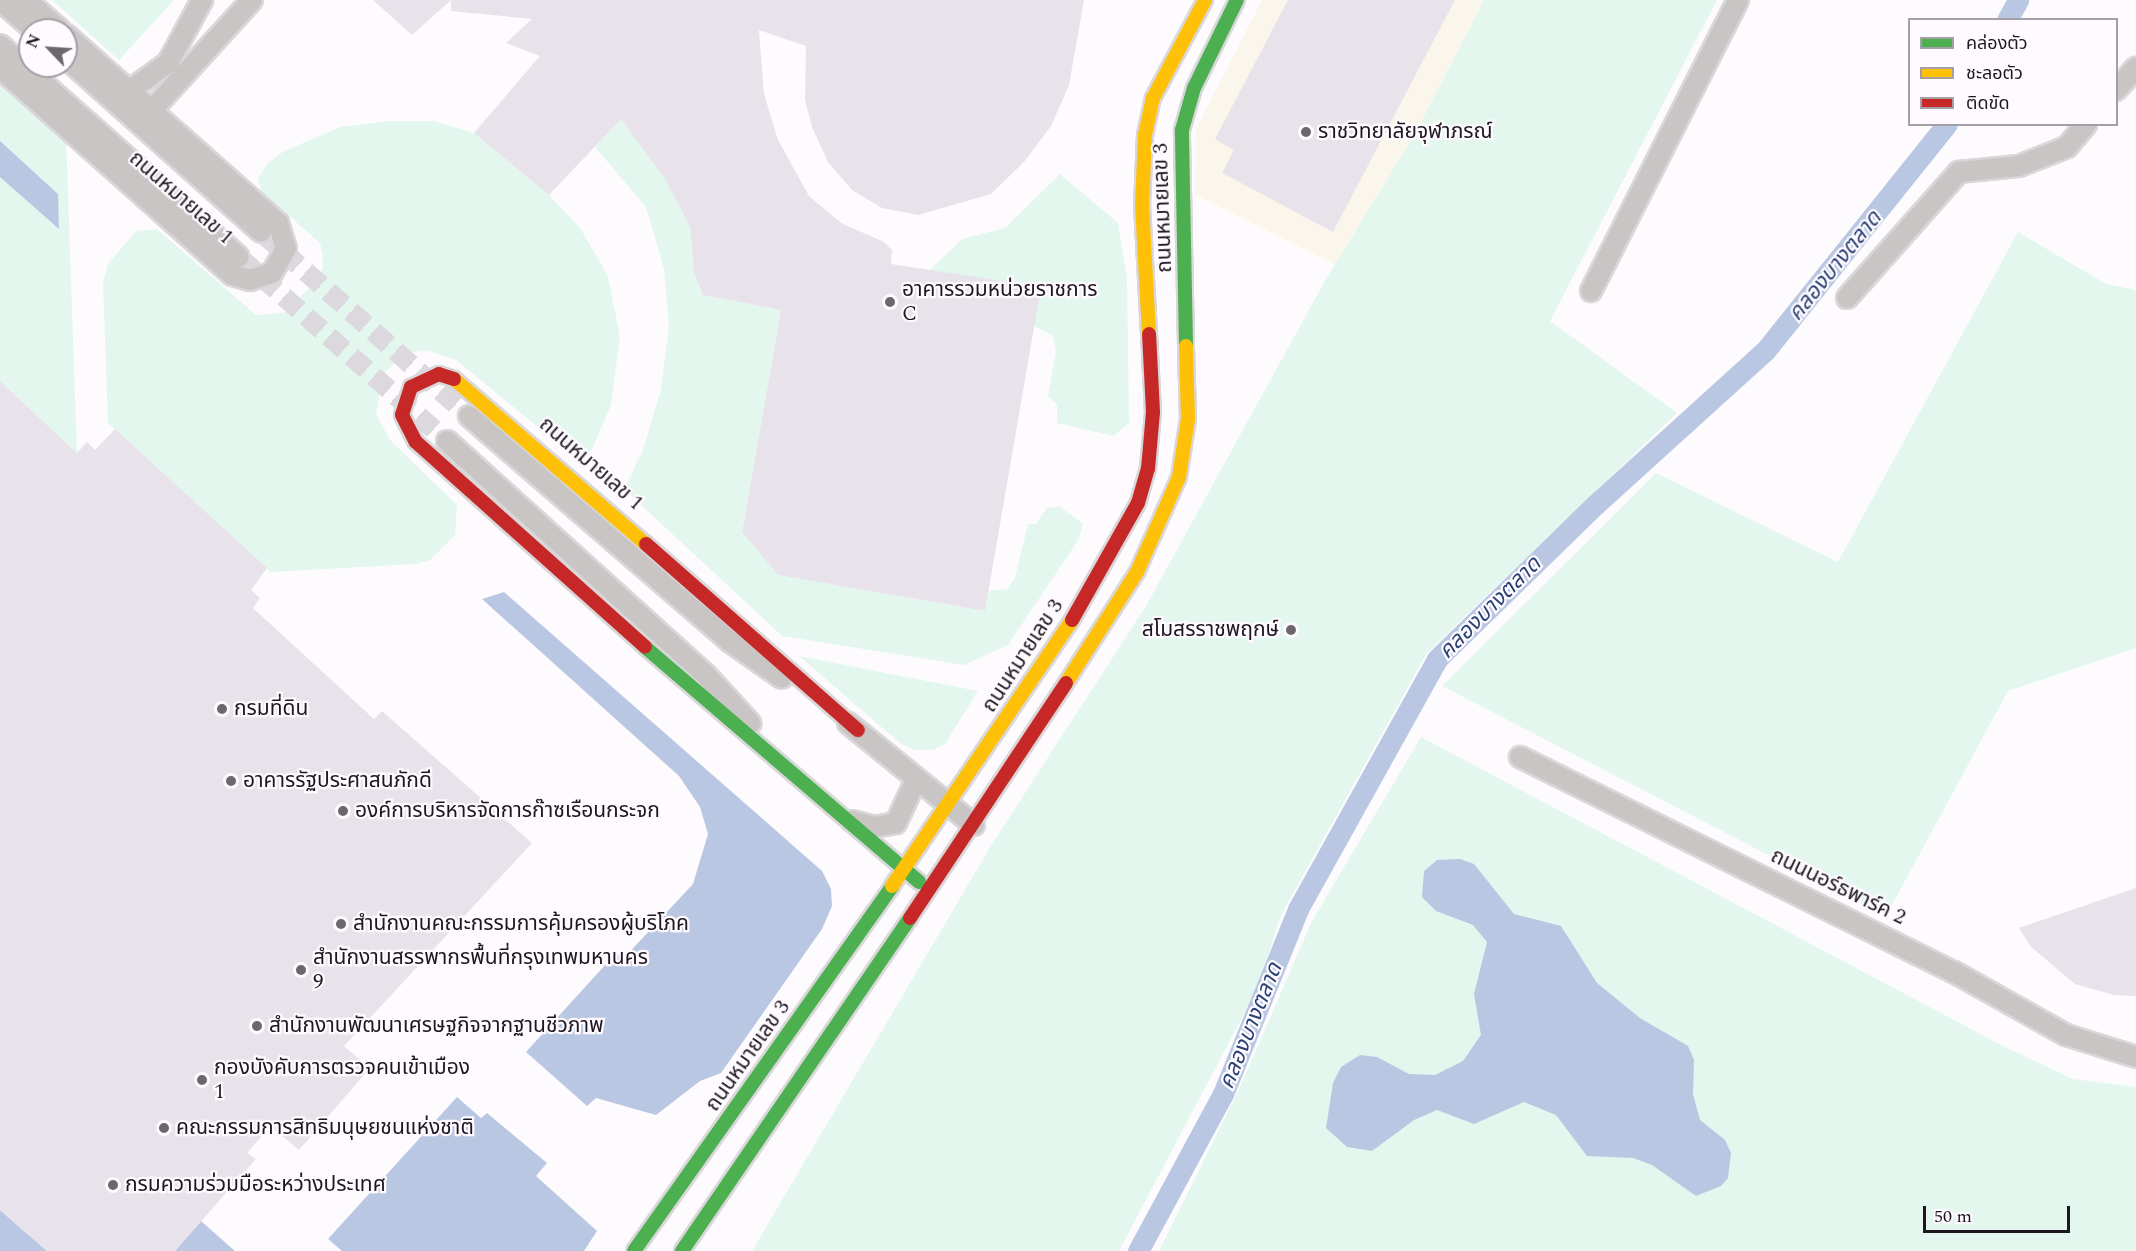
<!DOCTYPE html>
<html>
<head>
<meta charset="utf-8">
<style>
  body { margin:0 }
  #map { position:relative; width:2136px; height:1251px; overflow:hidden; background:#fdfbfe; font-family:Spectral,"Noto Sans Thai",serif }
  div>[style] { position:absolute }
  .education>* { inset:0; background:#fbf6eb }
  .green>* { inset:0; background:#e3f7ee }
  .water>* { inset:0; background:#b9c7e2 }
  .canal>* { height:21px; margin:-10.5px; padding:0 10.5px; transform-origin:10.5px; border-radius:10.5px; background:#b9c7e2 }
  .building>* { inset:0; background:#e8e3ea }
  .street-tunnel>* { height:20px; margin-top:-10px; transform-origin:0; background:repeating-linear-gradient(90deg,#dbd9dd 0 20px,transparent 0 30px) }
  .roads { filter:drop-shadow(2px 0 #d9d7d9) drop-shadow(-2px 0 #d9d7d9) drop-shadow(0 2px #d9d7d9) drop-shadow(0 -2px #d9d7d9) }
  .street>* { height:20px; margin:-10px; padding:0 10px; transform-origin:10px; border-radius:10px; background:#c9c5c4 }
  .fast>* { height:14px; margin:-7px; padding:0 7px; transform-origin:7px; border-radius:7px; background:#4caf50 }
  .slow>* { height:14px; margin:-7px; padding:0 7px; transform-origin:7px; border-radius:7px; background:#ffc107 }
  .jam>* { height:14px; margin:-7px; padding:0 7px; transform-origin:7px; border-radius:7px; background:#c62828 }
  .dots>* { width:16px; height:16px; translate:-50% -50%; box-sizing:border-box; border:3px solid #fefaff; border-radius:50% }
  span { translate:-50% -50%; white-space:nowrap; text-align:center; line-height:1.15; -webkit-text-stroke:4.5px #fefaff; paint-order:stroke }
  .poi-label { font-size:21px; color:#1d171f }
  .left { translate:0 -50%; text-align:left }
  .right { translate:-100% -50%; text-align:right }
  .street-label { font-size:21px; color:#1d171f }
  .water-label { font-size:22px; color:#294273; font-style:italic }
  .legend { position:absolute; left:1908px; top:18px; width:210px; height:108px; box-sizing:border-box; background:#fefaff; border:2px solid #a49fa5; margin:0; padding:8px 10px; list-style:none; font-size:18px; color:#1d171f }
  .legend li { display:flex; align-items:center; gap:12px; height:30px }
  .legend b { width:30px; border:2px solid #a49fa5 }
  .north { position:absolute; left:18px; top:18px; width:60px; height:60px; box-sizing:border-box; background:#fefaff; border:2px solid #a49fa5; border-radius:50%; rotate:295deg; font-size:16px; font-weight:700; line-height:24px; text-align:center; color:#1d171f }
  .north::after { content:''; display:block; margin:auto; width:21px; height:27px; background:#6b676d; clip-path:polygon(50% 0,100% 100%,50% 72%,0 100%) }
  .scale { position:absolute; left:1923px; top:1206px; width:147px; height:27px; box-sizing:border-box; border:3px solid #1d171f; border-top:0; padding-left:8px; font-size:18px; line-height:21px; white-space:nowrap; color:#1d171f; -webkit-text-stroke:4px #fefaff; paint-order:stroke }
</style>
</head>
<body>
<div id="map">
  <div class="education">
    <i style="clip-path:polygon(1262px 0,1484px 0,1415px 134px,1335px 264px,1195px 194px,1196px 129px)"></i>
  </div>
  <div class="green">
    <i style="clip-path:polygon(52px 0,174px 0,119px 60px)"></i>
    <i style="clip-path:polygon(1484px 0,1717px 0,1550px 321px,1677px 413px,1427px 653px,1281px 915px,1257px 989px,1119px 1251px,752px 1251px,992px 844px,1146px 606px,1326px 279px,1415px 134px)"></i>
    <i style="clip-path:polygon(0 77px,66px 136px,77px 453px,0 381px)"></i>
    <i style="clip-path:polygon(621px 119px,665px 179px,690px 227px,694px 273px,703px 295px,781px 310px,742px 531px,778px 575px,985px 611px,989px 591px,1007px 589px,1015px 578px,1028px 524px,1036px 524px,1047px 508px,1059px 506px,1083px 524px,1079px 539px,1008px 645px,964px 665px,782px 636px,624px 489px,643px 450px,661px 389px,669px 326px,664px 269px,646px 207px,595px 147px)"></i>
    <i style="clip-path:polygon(390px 121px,434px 121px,474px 133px,549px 195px,580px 228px,608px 276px,620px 337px,611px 405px,590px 454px,578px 460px,456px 360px,428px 351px,408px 352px,383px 374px,376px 414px,390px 440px,457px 505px,455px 535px,430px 560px,416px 564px,271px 572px,108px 423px,103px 283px,108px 264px,136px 231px,157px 229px,256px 315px,284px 313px,312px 285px,322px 270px,323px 256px,320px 243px,261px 191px,258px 179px,267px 164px,284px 151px,341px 127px)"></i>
    <i style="clip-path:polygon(1060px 174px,1118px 223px,1127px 279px,1129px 423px,1113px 436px,1057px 423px,1057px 405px,1048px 396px,1056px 351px,1053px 336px,930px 270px,962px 239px,1005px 228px)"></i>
    <i style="clip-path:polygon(2018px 232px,2106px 284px,2136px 290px,2136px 648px,2008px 691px,1886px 916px,1442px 686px,1656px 473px,1838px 562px)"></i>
    <i style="clip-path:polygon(799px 656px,978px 691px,945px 744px,933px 750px,915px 750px,901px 744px)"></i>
    <i style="clip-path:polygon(1421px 737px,2003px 1046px,2073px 1079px,2136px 1087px,2136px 1251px,1159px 1251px,1241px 1085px,1311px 923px)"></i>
  </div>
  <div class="water">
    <i style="clip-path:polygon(0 141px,58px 194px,59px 229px,0 177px)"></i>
    <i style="clip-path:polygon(504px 592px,822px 871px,831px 889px,832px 906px,822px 929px,721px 1073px,700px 1081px,656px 1115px,596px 1098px,587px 1106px,526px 1052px,616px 953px,623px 959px,693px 884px,708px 834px,700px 807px,679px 776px,482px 599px)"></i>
    <i style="clip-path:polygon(1460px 859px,1474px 864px,1514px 914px,1561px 926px,1597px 983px,1640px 1018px,1688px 1046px,1694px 1060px,1693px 1094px,1700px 1120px,1725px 1140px,1731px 1153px,1728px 1178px,1721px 1186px,1696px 1196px,1652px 1165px,1633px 1158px,1587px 1156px,1556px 1115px,1524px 1102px,1474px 1124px,1437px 1110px,1414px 1120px,1372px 1151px,1347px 1147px,1326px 1128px,1333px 1083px,1341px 1067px,1360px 1055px,1377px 1057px,1409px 1074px,1435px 1075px,1463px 1061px,1481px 1035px,1474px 994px,1487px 942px,1473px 925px,1436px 911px,1422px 897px,1424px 871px,1437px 860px)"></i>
    <i style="clip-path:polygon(457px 1097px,481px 1118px,487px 1113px,547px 1163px,536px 1176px,597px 1231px,584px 1251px,342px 1251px,328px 1239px)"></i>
    <i style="clip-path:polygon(0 1210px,47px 1251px,0 1251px)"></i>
    <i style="clip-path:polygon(201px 1221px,235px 1251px,175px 1251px)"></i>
  </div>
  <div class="canal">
    <i style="left:2007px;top:20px;width:23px;rotate:-61deg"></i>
    <i style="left:1138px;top:1251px;width:179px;rotate:-61.6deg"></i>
    <i style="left:1223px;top:1094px;width:200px;rotate:-67.9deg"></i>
    <i style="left:1298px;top:909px;width:286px;rotate:-60.9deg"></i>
    <i style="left:1437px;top:659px;width:222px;rotate:-44.3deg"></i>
    <i style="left:1596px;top:504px;width:228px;rotate:-42.2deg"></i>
    <i style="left:1765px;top:351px;width:291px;rotate:-51.3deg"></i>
  </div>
  <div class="building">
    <i style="clip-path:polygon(373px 0,451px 0,412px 35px)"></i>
    <i style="clip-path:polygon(451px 0,1084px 0,1069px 85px,1051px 126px,1024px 162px,991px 194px,918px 215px,882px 208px,852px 190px,828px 162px,812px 127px,805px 100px,806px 46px,759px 30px,764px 94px,778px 140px,809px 196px,841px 223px,884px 242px,892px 250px,891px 264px,1041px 287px,985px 611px,778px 575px,742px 532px,781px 310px,703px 295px,694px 273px,690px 227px,665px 179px,621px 119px,549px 195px,474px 133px,540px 56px,506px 43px,532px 19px,451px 11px)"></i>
    <i style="clip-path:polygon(1288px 0,1455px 0,1333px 232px,1222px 173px,1234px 150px,1215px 139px)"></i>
    <i style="clip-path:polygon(0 381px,77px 453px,87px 442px,95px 450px,115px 429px,267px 568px,251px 590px,260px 598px,253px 608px,374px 719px,382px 711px,532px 843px,344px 1046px,370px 1068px,299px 1150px,270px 1126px,247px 1153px,256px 1159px,175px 1251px,47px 1251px,0 1210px)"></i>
    <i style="clip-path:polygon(2136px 888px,2136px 996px,2114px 995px,2075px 984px,2031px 947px,2019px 928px)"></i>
  </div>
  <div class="street-tunnel">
    <i style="left:261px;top:232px;width:278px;rotate:41.5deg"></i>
    <i style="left:239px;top:257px;width:278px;rotate:41.5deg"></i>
  </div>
  <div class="roads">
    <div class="street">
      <i style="left:0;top:0;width:45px;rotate:41.4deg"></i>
      <i style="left:26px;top:0;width:45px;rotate:41.4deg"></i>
      <i style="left:0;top:45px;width:319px;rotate:41.6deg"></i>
      <i style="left:66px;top:58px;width:261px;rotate:41.7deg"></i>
      <i style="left:0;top:68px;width:311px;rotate:41.7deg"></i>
      <i style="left:232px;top:275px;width:19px;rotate:16deg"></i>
      <i style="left:250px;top:280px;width:23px;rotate:-18deg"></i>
      <i style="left:272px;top:273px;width:28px;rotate:-60deg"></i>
      <i style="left:286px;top:249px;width:27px;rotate:-107deg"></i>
      <i style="left:278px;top:223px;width:283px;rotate:-138.4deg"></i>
      <i style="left:2116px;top:90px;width:30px;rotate:-48deg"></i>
      <i style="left:129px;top:91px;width:48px;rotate:-35.7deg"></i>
      <i style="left:168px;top:63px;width:72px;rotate:-61.6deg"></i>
      <i style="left:151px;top:111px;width:150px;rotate:-47.7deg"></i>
      <i style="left:1591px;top:291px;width:326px;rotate:-63.2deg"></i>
      <i style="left:1847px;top:298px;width:169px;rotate:-48.4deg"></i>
      <i style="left:1959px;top:172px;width:60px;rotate:-5.7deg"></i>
      <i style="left:2019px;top:166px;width:52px;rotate:-21.6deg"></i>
      <i style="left:2067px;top:147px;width:30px;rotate:-50deg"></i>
      <i style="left:469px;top:416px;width:346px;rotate:40.8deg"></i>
      <i style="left:731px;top:642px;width:62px;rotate:35.2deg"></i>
      <i style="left:447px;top:441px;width:348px;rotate:42.1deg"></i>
      <i style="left:705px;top:674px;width:67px;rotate:47.4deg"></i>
      <i style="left:848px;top:723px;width:162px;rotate:39deg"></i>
      <i style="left:1520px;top:757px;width:484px;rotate:26.4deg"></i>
      <i style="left:1954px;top:972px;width:129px;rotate:29.4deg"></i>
      <i style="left:2066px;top:1035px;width:73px;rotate:17.4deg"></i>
      <i style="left:852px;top:821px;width:23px;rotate:15deg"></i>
      <i style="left:874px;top:827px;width:22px;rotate:-10deg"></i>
      <i style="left:896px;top:823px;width:47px;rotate:-65.1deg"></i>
    </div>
    <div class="fast">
      <i style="left:1186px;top:346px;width:216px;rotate:-91.1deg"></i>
      <i style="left:1182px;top:130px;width:44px;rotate:-74.1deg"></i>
      <i style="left:1194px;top:88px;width:98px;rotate:-64deg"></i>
      <i style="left:645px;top:647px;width:361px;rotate:40.6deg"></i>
      <i style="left:634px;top:1251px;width:447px;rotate:-54.7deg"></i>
      <i style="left:682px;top:1251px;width:404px;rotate:-55.6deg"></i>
    </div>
    <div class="slow">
      <i style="left:1149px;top:334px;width:128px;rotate:-93.1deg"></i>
      <i style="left:1142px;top:206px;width:71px;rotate:-87.6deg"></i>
      <i style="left:1145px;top:135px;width:38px;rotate:-78deg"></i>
      <i style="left:1153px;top:98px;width:111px;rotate:-62deg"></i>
      <i style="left:454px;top:379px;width:253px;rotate:40.7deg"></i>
      <i style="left:1066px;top:683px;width:132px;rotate:-57.4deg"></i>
      <i style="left:1137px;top:572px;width:104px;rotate:-66.1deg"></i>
      <i style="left:1179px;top:477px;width:59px;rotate:-81.2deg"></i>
      <i style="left:1188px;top:419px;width:73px;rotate:-91.6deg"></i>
      <i style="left:892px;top:886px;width:321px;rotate:-55.9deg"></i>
    </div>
    <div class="jam">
      <i style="left:454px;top:379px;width:16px;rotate:-162deg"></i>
      <i style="left:439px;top:374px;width:31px;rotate:155deg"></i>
      <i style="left:411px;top:387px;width:29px;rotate:108deg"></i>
      <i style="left:402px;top:415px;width:30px;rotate:63deg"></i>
      <i style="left:416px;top:442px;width:307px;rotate:41.8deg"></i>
      <i style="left:646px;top:544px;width:282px;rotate:41.3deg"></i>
      <i style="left:1072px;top:620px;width:134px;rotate:-60.6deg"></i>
      <i style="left:1138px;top:503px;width:35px;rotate:-74deg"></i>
      <i style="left:1148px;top:469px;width:57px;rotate:-85deg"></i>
      <i style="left:1153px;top:412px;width:78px;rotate:-92.9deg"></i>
      <i style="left:910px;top:918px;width:282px;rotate:-56.4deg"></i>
    </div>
  </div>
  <div class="dots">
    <i style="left:1306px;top:132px;background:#6b676d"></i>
    <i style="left:890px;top:302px;background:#6b676d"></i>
    <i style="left:1291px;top:630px;background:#6b676d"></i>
    <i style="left:222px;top:709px;background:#6b676d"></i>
    <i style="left:231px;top:781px;background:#6b676d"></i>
    <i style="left:343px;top:811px;background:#6b676d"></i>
    <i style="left:341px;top:924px;background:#6b676d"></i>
    <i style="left:301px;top:970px;background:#6b676d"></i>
    <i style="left:257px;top:1026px;background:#6b676d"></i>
    <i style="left:202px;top:1080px;background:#6b676d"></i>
    <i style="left:164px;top:1128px;background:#6b676d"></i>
    <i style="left:113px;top:1185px;background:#6b676d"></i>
  </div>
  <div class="poi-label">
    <span class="left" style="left:1318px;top:132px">ราชวิทยาลัยจุฬาภรณ์</span>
    <span class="left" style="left:902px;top:302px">อาคารรวมหน่วยราชการ<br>C</span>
    <span class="right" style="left:1279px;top:630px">สโมสรราชพฤกษ์</span>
    <span class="left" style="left:234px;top:709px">กรมที่ดิน</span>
    <span class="left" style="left:243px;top:781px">อาคารรัฐประศาสนภักดี</span>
    <span class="left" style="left:355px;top:811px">องค์การบริหารจัดการก๊าซเรือนกระจก</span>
    <span class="left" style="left:353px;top:924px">สำนักงานคณะกรรมการคุ้มครองผู้บริโภค</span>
    <span class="left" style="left:313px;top:970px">สำนักงานสรรพากรพื้นที่กรุงเทพมหานคร<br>9</span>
    <span class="left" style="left:269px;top:1026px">สำนักงานพัฒนาเศรษฐกิจจากฐานชีวภาพ</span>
    <span class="left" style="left:214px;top:1080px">กองบังคับการตรวจคนเข้าเมือง<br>1</span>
    <span class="left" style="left:176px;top:1128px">คณะกรรมการสิทธิมนุษยชนแห่งชาติ</span>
    <span class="left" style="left:125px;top:1185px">กรมความร่วมมือระหว่างประเทศ</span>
  </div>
  <div class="street-label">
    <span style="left:181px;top:198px;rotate:41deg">ถนนหมายเลข 1</span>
    <span style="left:1163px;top:208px;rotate:-92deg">ถนนหมายเลข 3</span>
    <span style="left:591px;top:464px;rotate:41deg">ถนนหมายเลข 1</span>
    <span style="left:1023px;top:656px;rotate:-57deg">ถนนหมายเลข 3</span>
    <span style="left:1838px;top:887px;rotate:26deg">ถนนนอร์ธพาร์ค 2</span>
    <span style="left:748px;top:1056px;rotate:-55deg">ถนนหมายเลข 3</span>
  </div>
  <div class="water-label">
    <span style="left:1835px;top:266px;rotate:-51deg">คลองบางตลาด</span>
    <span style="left:1490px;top:608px;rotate:-45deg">คลองบางตลาด</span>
    <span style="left:1251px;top:1026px;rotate:-68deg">คลองบางตลาด</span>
  </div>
  <ul class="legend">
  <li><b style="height:8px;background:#4caf50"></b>คล่องตัว</li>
  <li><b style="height:8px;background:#ffc107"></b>ชะลอตัว</li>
  <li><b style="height:8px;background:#c62828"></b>ติดขัด</li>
  </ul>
  <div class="north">N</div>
  <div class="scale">50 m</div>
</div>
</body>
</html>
